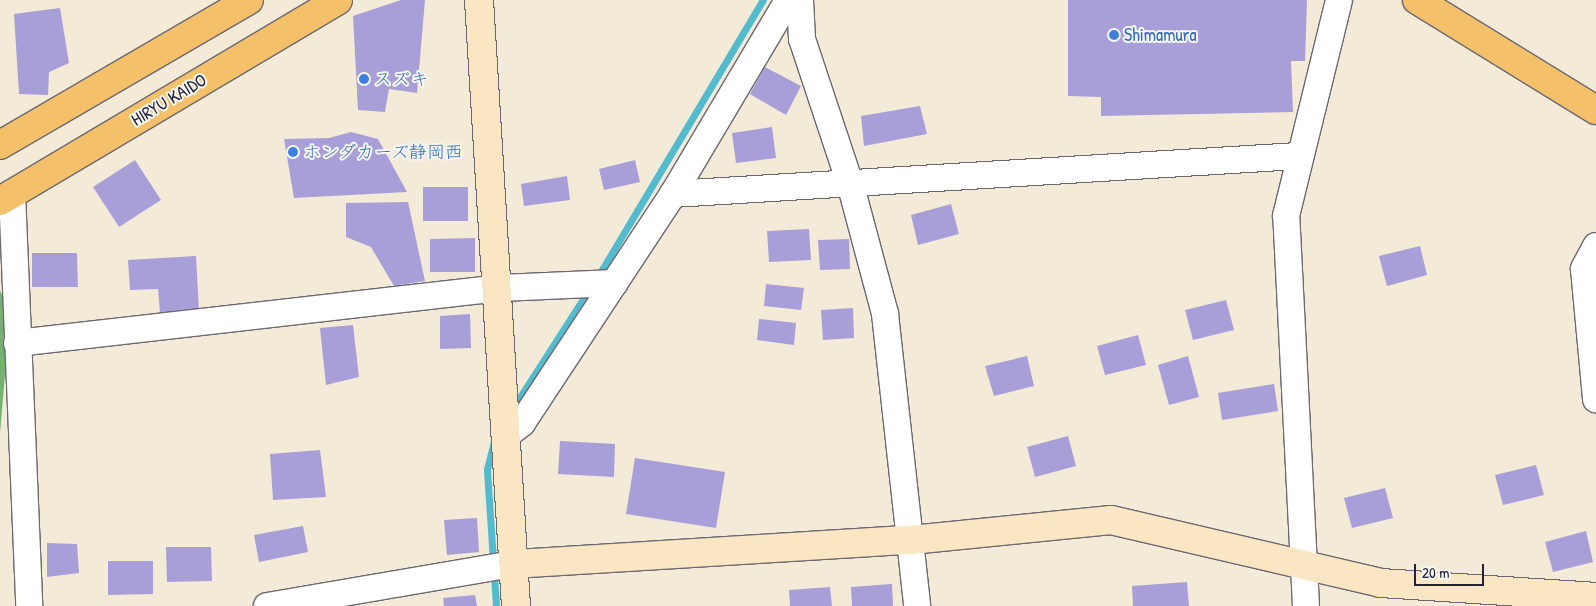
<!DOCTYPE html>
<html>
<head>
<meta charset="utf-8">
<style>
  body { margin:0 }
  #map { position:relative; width:1596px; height:606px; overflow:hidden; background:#f3ead8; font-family:"Patrick Hand","Klee One",sans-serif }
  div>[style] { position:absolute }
  .forest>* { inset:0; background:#75b272 }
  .stream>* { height:7px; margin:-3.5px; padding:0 3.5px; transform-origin:3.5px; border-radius:3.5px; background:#52bcce }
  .building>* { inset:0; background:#a89fd9 }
  .roads { filter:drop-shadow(1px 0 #6b6872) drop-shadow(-1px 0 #6b6872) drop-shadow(0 1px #6b6872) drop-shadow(0 -1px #6b6872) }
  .street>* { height:26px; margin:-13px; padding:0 13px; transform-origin:13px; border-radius:13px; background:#fff }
  .secondary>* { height:28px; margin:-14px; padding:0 14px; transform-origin:14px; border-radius:14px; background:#fbe6c3 }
  .primary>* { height:28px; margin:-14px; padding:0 14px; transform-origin:14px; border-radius:14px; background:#f4c16a }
  .highway>* { height:28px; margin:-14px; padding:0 14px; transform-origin:14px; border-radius:14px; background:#f4c16a }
  .dots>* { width:14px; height:14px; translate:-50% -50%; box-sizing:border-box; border:2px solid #f6f6f2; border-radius:50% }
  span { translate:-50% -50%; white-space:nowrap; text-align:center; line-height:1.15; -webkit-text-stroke:4px #f6f6f2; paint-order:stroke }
  .shop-label { font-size:18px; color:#366cbe }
  .left { translate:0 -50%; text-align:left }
  .street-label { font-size:18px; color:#22223b }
  .scale { position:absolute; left:1414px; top:564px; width:70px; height:22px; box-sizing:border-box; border:2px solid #22223b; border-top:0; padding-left:6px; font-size:15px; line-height:18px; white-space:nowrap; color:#22223b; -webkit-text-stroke:4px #f6f6f2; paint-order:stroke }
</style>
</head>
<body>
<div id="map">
  <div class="forest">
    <i style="clip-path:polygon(0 290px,10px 316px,0 433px)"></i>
  </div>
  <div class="stream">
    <i style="left:600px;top:273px;width:318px;rotate:-59.2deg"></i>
    <i style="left:513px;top:408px;width:130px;rotate:-57.3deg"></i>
    <i style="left:496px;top:606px;width:137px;rotate:-93.8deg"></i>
    <i style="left:487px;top:469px;width:36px;rotate:-76deg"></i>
  </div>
  <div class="building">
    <i style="clip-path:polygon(401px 0,425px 0,417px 93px,389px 89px,385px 112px,358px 110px,353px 16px)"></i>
    <i style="clip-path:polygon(1068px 0,1307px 0,1305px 61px,1291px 61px,1293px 112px,1101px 116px,1101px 97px,1068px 96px)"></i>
    <i style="clip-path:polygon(60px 8px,69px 63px,49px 72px,48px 95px,19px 94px,14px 14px)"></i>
    <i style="clip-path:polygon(765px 67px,801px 86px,786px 115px,750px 94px)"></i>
    <i style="clip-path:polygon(920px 106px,927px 134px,864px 146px,861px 116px)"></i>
    <i style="clip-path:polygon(772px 127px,776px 158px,736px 163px,732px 133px)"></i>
    <i style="clip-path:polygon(351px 132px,378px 139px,407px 192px,294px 198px,284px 139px,329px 138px)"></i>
    <i style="clip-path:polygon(135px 160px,161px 200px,119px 227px,93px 187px)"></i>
    <i style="clip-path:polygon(635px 160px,640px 182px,604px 190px,599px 169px)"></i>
    <i style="clip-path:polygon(567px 176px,570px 200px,524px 206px,521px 184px)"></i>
    <i style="clip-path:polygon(423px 187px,468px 187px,468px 221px,423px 221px)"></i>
    <i style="clip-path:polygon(408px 202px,425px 281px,394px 286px,371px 247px,346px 237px,346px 203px)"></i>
    <i style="clip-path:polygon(951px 204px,959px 234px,918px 245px,911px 215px)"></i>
    <i style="clip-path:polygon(809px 229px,811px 260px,769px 262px,767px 231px)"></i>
    <i style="clip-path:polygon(475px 238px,475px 272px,430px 272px,430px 239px)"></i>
    <i style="clip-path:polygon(849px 239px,850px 269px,820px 270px,818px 240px)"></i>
    <i style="clip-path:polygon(1420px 246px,1427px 275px,1387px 286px,1379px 256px)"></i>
    <i style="clip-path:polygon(32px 253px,77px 253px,78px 287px,32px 287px)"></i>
    <i style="clip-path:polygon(196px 256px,199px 311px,160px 313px,158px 289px,130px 290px,128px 260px)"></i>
    <i style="clip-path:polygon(766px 284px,804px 288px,801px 310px,764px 306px)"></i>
    <i style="clip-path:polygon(1226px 300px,1234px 330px,1193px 340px,1185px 310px)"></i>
    <i style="clip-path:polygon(853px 308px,854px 338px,823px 340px,821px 310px)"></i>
    <i style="clip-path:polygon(470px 314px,471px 348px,440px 349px,440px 316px)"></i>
    <i style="clip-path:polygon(759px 319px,796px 323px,794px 345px,757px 340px)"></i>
    <i style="clip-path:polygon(353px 325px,359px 377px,326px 385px,320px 328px)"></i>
    <i style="clip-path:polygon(1138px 335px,1146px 365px,1105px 375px,1097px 346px)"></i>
    <i style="clip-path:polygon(1027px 356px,1034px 386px,994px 396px,985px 366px)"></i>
    <i style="clip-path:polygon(1188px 356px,1199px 397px,1169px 405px,1158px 365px)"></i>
    <i style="clip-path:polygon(1274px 384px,1278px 411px,1222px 420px,1218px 393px)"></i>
    <i style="clip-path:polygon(1068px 436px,1076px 466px,1035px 477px,1027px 447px)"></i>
    <i style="clip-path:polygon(560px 441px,615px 444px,614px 477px,558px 474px)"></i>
    <i style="clip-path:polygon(320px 450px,326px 497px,273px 500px,270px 454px)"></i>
    <i style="clip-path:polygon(635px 458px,725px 472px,716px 528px,626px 514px)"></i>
    <i style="clip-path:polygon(1536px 465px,1544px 495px,1503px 505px,1495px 475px)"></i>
    <i style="clip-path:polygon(1385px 488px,1393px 518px,1352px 528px,1344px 498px)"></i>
    <i style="clip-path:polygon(477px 518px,479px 552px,447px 555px,444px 520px)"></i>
    <i style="clip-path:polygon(303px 526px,308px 552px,259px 562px,254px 535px)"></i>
    <i style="clip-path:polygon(1586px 531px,1593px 562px,1553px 572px,1545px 542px)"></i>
    <i style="clip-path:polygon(47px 543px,77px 544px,79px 573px,47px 577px)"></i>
    <i style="clip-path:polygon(166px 547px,211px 547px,212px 581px,167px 582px)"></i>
    <i style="clip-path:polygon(108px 561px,153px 561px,153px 594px,108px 595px)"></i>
    <i style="clip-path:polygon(1187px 582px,1189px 606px,1133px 606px,1132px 586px)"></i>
    <i style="clip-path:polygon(892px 584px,893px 606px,852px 606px,851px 587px)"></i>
    <i style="clip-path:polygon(830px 587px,832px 606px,790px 606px,789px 590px)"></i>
    <i style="clip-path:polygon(475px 595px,477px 606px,444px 606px,443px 598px)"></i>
  </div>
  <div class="roads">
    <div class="street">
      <i style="left:800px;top:0;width:39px;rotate:87deg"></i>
      <i style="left:802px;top:39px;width:152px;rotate:71.6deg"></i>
      <i style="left:850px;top:183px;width:136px;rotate:75deg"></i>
      <i style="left:885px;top:314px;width:294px;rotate:83.7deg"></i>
      <i style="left:12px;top:193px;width:413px;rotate:87.6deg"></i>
      <i style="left:673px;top:194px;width:625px;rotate:-3.48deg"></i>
      <i style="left:1596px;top:246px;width:26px;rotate:118deg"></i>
      <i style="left:1584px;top:269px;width:131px;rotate:84.7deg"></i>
      <i style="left:17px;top:343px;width:485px;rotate:-6.5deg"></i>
      <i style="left:499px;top:288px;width:116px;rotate:-2.5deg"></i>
      <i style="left:508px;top:434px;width:18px;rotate:-38deg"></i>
      <i style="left:522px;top:423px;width:274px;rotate:-56.6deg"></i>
      <i style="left:673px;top:194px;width:226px;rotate:-59.3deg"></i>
      <i style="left:267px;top:606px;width:251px;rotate:-9.7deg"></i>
      <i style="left:1306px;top:606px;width:391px;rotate:-92.9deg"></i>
      <i style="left:1286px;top:216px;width:222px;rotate:-76.2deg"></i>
    </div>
    <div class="secondary">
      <i style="left:479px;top:0;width:607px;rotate:86.51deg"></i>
      <i style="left:514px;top:564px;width:398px;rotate:-3.5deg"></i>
      <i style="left:911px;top:540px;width:201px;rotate:-5.7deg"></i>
      <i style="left:1111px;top:520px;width:277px;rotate:13.1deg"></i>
      <i style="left:1381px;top:583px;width:215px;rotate:3.7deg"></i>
    </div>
    <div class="primary">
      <i style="left:1417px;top:0;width:210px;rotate:31.6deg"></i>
    </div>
    <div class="highway">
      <i style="left:0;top:145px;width:288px;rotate:-30.2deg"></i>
      <i style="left:0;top:201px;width:393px;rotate:-30.7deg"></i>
    </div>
  </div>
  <div class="dots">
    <i style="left:1114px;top:35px;background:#3f7fe0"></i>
    <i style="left:364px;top:79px;background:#3f7fe0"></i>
    <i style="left:293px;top:152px;background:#3f7fe0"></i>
  </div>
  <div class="shop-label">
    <span class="left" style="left:1124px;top:35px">Shimamura</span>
    <span class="left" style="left:374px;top:79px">スズキ</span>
    <span class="left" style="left:303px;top:152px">ホンダカーズ静岡西</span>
  </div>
  <div class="street-label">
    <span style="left:169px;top:100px;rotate:-31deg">HIRYU KAIDO</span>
  </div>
  <div class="scale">20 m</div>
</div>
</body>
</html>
